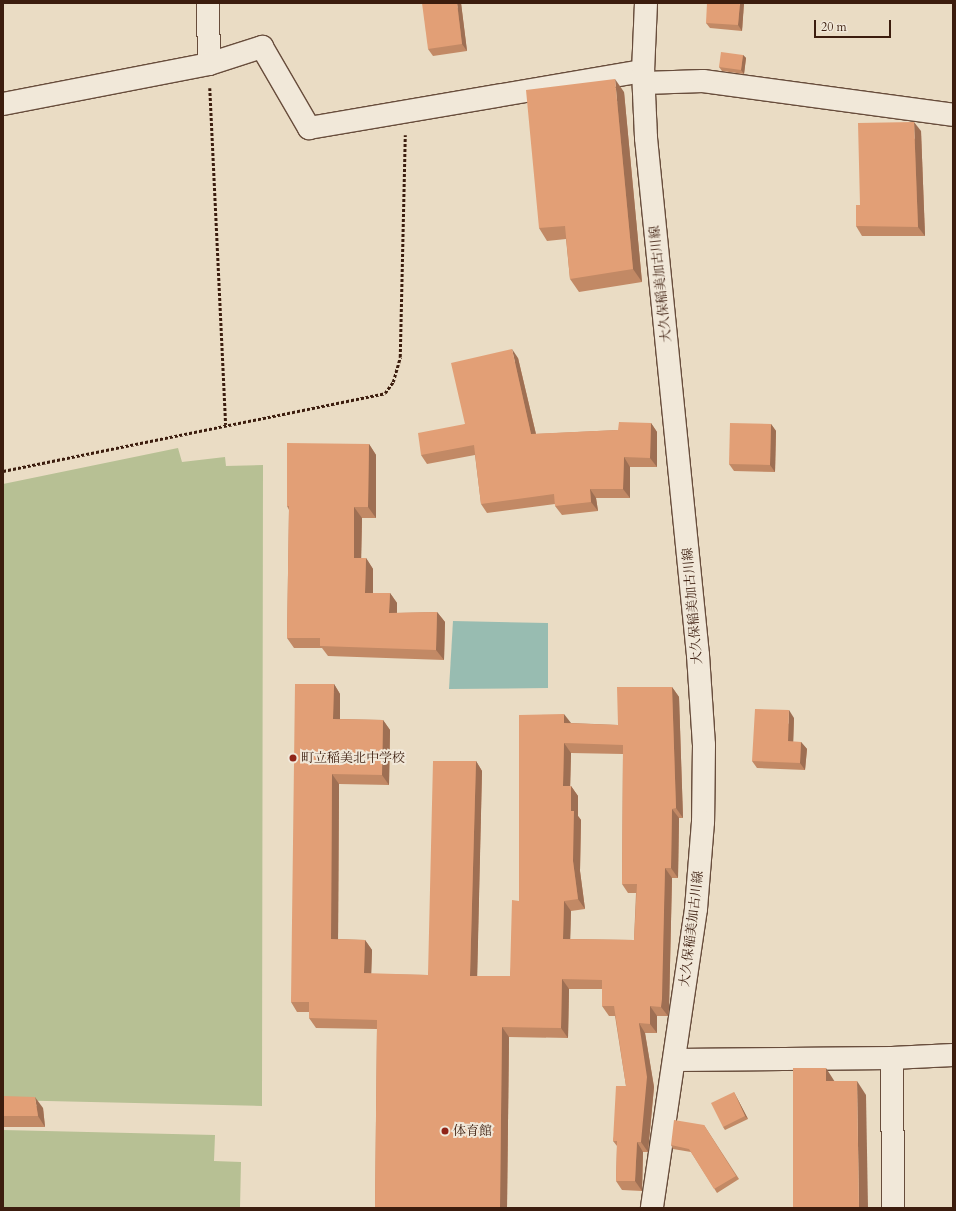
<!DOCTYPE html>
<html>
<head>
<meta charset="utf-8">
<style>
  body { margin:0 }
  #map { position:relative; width:956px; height:1211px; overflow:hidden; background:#eadcc4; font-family:Cardo,"Noto Serif JP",serif }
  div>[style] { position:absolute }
  .green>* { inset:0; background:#b7c094 }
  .water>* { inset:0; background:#98bcb1 }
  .path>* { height:2.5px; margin-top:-1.25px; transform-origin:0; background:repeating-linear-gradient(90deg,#3c1d0e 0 3px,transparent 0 5px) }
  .roads { filter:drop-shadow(1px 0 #684d3c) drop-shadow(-1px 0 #684d3c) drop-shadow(0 1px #684d3c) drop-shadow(0 -1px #684d3c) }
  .minor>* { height:22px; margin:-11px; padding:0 11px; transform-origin:11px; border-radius:11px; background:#f1e8d9 }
  .secondary>* { height:22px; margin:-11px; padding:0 11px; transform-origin:11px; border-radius:11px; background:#f1e8d9 }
  .wall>* { inset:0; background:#c28965 }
  .shaded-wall>* { inset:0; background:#9e6f53 }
  .building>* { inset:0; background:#e29f76 }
  .dots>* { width:11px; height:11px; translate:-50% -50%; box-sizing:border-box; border:2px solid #f1e8d9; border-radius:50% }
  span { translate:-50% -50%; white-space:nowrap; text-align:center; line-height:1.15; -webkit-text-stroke:4px #f1e8d9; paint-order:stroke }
  .street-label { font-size:13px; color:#3c1d0e }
  .poi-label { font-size:13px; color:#3c1d0e }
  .left { translate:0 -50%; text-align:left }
  .frame { position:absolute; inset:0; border:4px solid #3c1d0e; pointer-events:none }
  .scale { position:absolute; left:814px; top:20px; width:77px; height:18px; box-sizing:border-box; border:2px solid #3c1d0e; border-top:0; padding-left:5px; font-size:12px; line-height:14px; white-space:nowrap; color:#3c1d0e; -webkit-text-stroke:3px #f1e8d9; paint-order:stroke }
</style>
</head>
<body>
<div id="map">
  <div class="green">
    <i style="clip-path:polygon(178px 448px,182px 462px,225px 457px,226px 466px,263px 465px,262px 1106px,3px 1100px,3px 484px)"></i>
    <i style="clip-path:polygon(3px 1130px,215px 1135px,214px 1161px,241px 1162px,240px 1208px,3px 1208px)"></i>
  </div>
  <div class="water">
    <i style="clip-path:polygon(453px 621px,548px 623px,548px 688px,449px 689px)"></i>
  </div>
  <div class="path">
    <i style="left:210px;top:88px;width:337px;rotate:87.3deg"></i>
    <i style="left:3px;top:471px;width:390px;rotate:-11.5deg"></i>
    <i style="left:385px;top:393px;width:14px;rotate:-54deg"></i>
    <i style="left:393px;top:382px;width:26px;rotate:-74deg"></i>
    <i style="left:400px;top:357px;width:222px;rotate:-88.7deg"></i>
  </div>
  <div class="roads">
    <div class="minor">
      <i style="left:208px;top:3px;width:61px;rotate:89.1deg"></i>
      <i style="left:644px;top:83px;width:59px;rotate:-1.9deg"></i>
      <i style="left:703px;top:81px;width:252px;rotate:7.7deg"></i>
      <i style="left:3px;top:104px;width:210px;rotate:-11deg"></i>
      <i style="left:209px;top:64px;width:56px;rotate:-17.8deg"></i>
      <i style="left:262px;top:47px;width:94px;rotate:59.9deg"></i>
      <i style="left:309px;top:128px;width:339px;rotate:-9.7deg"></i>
      <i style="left:892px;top:1058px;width:150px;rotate:89.6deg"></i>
      <i style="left:676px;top:1060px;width:216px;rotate:-0.5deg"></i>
      <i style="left:892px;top:1058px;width:61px;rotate:-2.8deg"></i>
    </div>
    <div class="secondary">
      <i style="left:646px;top:3px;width:68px;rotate:92.5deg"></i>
      <i style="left:643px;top:71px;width:67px;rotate:87.4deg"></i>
      <i style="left:646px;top:138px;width:520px;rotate:84.26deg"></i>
      <i style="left:698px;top:655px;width:90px;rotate:86.2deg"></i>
      <i style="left:704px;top:745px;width:77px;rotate:90.7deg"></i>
      <i style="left:703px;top:822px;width:87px;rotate:94.6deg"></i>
      <i style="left:696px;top:909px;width:302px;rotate:98.4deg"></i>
    </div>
  </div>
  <div class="wall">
    <i style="clip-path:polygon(461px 3px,467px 51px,433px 56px,428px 49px)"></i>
    <i style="clip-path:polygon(744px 3px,742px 31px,710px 28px,706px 23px)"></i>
    <i style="clip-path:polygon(743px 55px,746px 58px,744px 74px,722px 71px,719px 67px)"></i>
    <i style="clip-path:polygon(624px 92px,642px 282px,579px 292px,570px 279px,566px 239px,547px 241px,539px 228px)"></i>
    <i style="clip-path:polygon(921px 131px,925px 236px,862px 236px,856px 226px,860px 205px)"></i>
    <i style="clip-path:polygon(518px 358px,536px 434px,618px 430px,651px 423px,657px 432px,657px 467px,630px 467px,630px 498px,596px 498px,598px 511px,562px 515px,555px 506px,555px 504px,487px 513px,481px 504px,475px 455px,427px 464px,421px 455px,465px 424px)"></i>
    <i style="clip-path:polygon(771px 424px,776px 431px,775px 472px,734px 471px,729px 464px)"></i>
    <i style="clip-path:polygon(369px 444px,376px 455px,376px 518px,362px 518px,361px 558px,366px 558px,373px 569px,373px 593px,390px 593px,397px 603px,397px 613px,437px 612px,445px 622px,444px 660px,328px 656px,322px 648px,294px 648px,287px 638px,289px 510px,287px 506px)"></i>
    <i style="clip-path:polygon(evenodd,334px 684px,340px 694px,340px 719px,383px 720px,390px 730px,389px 785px,339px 784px,338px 939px,365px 940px,372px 950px,371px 974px,428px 975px,476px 761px,482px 771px,477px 976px,510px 976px,519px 901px,519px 715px,571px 723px,618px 725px,672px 687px,679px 697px,683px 818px,679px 818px,678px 878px,672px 878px,669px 1009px,668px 1016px,657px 1016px,657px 1033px,645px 1033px,654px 1087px,648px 1152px,643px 1152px,642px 1191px,622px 1190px,616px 1181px,617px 1146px,613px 1141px,626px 1086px,615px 1016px,609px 1016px,602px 1006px,602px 989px,569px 989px,568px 1038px,509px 1037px,507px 1208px,375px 1208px,377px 1029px,316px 1028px,309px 1018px,309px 1012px,297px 1012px,291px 1002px,334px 684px,571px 753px,623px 754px,622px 884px,628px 893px,636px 893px,634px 940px,570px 939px,571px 911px,585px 909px,580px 871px,581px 820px,578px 816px,578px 796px,571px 786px,570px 786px,571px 753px)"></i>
    <i style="clip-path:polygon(794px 718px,793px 742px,801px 742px,807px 749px,805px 770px,757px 768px,752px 761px)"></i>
    <i style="clip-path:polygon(734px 1092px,736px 1096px,748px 1119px,725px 1130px,723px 1127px)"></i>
    <i style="clip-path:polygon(3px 1096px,43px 1108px,45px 1127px,3px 1127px)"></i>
    <i style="clip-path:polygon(704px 1125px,739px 1179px,717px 1193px,691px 1152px,673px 1149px,671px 1145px)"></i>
  </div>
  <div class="shaded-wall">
    <i style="clip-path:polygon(457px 3px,461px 3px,467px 51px,462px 44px)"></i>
    <i style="clip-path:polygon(740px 3px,744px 3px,742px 31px,738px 25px)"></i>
    <i style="clip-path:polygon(743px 55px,746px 58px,744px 74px,741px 70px)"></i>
    <i style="clip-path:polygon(615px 79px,624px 92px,642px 282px,633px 269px)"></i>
    <i style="clip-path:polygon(914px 122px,921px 131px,925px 236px,918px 227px)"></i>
    <i style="clip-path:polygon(512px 349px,518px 358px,538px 443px,531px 434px)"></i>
    <i style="clip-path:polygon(651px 423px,657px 432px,657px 467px,650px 458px)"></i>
    <i style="clip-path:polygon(771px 424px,776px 431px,775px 472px,770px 465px)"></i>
    <i style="clip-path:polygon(369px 444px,376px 455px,376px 518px,368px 507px)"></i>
    <i style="clip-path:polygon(624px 457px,630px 467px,630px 498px,623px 489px)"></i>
    <i style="clip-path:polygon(590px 489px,596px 498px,598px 511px,591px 502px)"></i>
    <i style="clip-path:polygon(354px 507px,362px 518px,361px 568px,354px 558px)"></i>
    <i style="clip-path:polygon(366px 558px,373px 569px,373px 603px,365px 593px)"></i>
    <i style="clip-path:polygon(390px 593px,397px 603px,397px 623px,389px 613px)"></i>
    <i style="clip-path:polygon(437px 612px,445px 622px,444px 660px,436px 650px)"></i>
    <i style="clip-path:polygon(334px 684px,340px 694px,340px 729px,333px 719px)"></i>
    <i style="clip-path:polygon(672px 687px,679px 697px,683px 818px,676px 808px)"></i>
    <i style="clip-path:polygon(789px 710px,794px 718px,793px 749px,788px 741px)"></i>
    <i style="clip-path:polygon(564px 714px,571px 723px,564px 723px)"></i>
    <i style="clip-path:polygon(383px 720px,390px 730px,389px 785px,382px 775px)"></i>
    <i style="clip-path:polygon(801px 742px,807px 749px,805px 770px,800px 763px)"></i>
    <i style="clip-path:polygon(564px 743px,571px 753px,570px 795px,563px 786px)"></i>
    <i style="clip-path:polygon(476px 761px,482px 771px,477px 985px,470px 976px)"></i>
    <i style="clip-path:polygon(332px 774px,339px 784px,338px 948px,331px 939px)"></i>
    <i style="clip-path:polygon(571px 786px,578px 796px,578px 816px,581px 820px,580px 871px,585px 909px,578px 899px,573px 861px,571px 811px)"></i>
    <i style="clip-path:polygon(672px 809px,679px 818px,678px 878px,671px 868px)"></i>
    <i style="clip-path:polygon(665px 868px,672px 878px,669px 1009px,668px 1016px,661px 1007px)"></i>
    <i style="clip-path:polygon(564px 901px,571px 911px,570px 949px,563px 939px)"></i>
    <i style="clip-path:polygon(365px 940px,372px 950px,371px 983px,364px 973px)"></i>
    <i style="clip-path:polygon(562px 979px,569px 989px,568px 1038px,561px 1028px)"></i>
    <i style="clip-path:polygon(650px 1006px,657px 1016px,657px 1033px,650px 1024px)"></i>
    <i style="clip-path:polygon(639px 1023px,645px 1033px,654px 1087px,648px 1152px,641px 1142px)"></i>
    <i style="clip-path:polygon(502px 1027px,509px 1037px,507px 1208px,500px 1208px)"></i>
    <i style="clip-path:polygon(826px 1068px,835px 1082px,826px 1081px)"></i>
    <i style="clip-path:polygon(857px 1081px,866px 1095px,868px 1208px,859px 1208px)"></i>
    <i style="clip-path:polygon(734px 1092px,736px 1096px,748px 1119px,745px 1116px)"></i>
    <i style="clip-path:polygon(35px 1097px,43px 1108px,45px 1127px,38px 1116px)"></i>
    <i style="clip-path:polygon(637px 1142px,643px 1152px,642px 1191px,635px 1181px)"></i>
  </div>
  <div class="building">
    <i style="clip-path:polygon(422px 3px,457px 3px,462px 44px,428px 49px)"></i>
    <i style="clip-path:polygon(707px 3px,740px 3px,738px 25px,706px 23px)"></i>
    <i style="clip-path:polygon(721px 52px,743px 55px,741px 70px,719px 67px)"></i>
    <i style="clip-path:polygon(615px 79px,633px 269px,570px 279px,565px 226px,539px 228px,526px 90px)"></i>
    <i style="clip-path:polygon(914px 122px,918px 227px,856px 226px,856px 205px,860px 205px,858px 123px)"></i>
    <i style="clip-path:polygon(512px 349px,531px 434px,618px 430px,619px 422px,651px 423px,650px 458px,624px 457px,623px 489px,590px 489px,591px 502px,555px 506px,554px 494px,481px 504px,474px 445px,421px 455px,418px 433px,465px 424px,451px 363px)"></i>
    <i style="clip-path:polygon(730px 423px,771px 424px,770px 465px,729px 464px)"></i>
    <i style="clip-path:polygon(287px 443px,369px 444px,368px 507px,354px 507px,354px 558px,366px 558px,365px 593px,390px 593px,389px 613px,437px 612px,436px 650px,320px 646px,320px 638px,287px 638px,289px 506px,287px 506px)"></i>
    <i style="clip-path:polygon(evenodd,295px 684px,334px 684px,333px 719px,383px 720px,382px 775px,332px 774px,331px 939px,365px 940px,364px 973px,428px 975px,433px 761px,476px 761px,470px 976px,510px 976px,512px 900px,519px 901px,519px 715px,564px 714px,564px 723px,618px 725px,617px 687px,672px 687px,676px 808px,672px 809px,671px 868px,665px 868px,662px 999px,661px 1007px,650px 1006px,650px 1024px,639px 1023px,647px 1077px,641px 1142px,637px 1142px,635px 1181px,616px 1181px,617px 1141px,613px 1141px,616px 1086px,626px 1086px,614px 1006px,602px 1006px,602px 980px,562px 979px,561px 1028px,502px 1027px,500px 1208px,375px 1208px,377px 1020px,309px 1018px,309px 1002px,291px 1002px,295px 684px,564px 743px,623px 745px,622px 884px,637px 884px,634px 940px,563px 939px,564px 901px,578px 899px,573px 861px,574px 811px,571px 811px,571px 786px,563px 786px,564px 743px)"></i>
    <i style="clip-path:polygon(755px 709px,789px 710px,788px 741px,801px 742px,800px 763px,752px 761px)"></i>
    <i style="clip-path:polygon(793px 1068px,826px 1068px,826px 1081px,857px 1081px,859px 1208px,793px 1208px)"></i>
    <i style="clip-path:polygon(734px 1092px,745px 1116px,723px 1127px,711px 1103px)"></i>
    <i style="clip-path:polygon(3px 1096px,35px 1097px,38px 1116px,3px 1116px)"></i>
    <i style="clip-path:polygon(674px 1120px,704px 1125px,736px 1176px,714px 1189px,689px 1149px,671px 1145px)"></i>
  </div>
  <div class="dots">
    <i style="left:293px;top:758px;background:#8f2418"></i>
    <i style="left:445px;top:1131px;background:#8f2418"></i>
  </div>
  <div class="street-label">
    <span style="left:661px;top:284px;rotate:-96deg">大久保稲美加古川線</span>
    <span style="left:693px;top:606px;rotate:-95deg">大久保稲美加古川線</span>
    <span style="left:692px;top:929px;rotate:-83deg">大久保稲美加古川線</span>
  </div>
  <div class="poi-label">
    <span class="left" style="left:301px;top:758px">町立稲美北中学校</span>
    <span class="left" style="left:453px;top:1131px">体育館</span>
  </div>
  <div class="frame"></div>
  <div class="scale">20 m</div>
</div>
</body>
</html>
